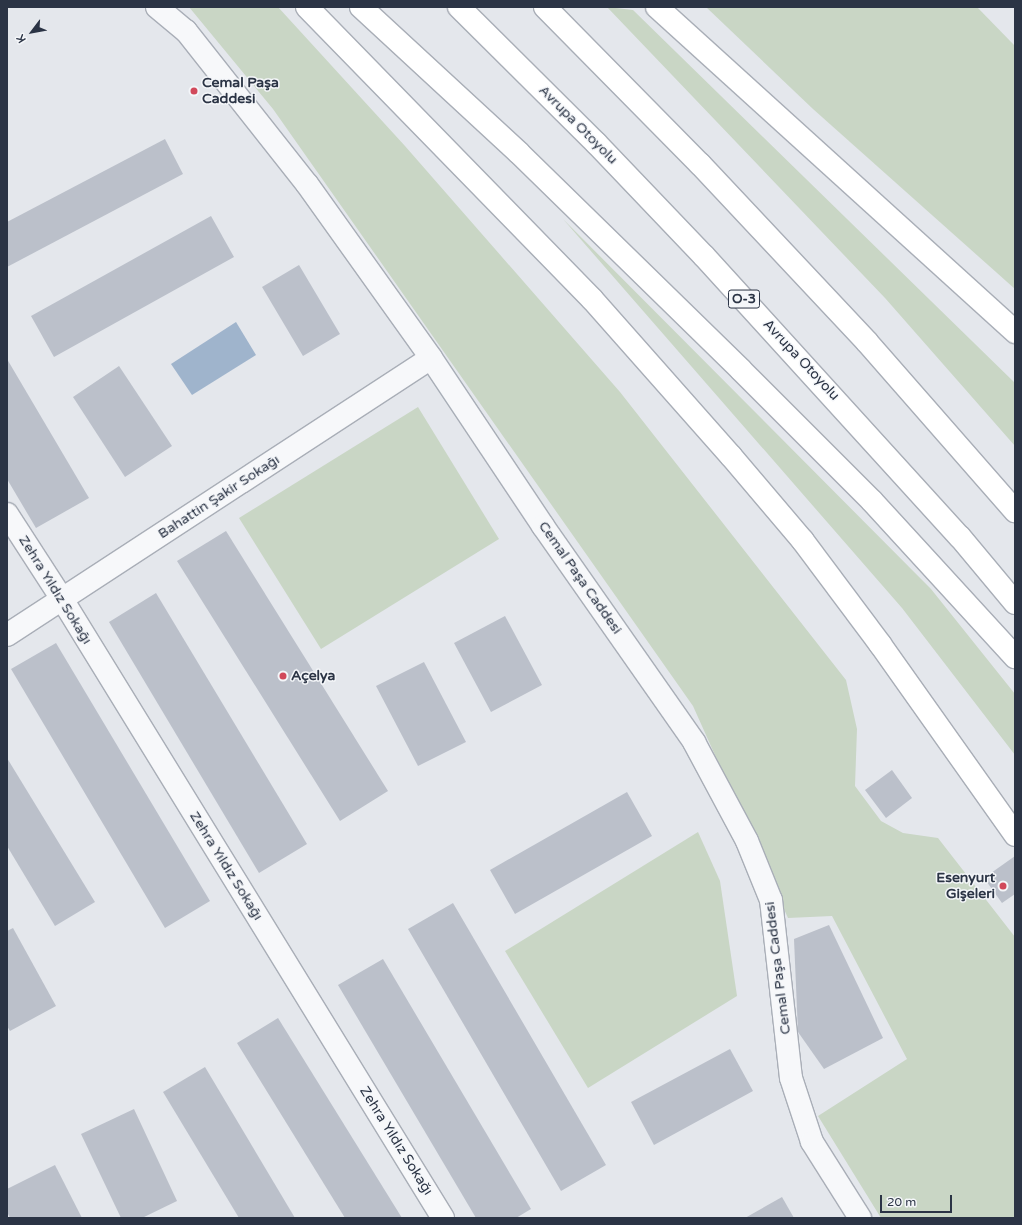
<!DOCTYPE html>
<html>
<head>
<meta charset="utf-8">
<style>
  body { margin:0 }
  #map { position:relative; width:1022px; height:1225px; overflow:hidden; background:#e4e7ec; font-family:"Varela Round",sans-serif }
  div>[style] { position:absolute }
  .green>* { inset:0; background:#c9d6c5 }
  .water>* { inset:0; background:#9fb4cc }
  .building>* { inset:0; background:#bbc0ca }
  .roads { filter:drop-shadow(1px 0 #a9aeb7) drop-shadow(-1px 0 #a9aeb7) drop-shadow(0 1px #a9aeb7) drop-shadow(0 -1px #a9aeb7) }
  .minor>* { height:22px; margin:-11px; padding:0 11px; transform-origin:11px; border-radius:11px; background:#f7f8fa }
  .highway>* { height:22px; margin:-11px; padding:0 11px; transform-origin:11px; border-radius:11px; background:#fff }
  .dots>* { width:11px; height:11px; translate:-50% -50%; box-sizing:border-box; border:2px solid #f4f6f9; border-radius:50% }
  span { translate:-50% -50%; white-space:nowrap; text-align:center; line-height:1.15; -webkit-text-stroke:3px #f4f6f9; paint-order:stroke }
  .shield-label span { padding:1px 3px; background:#f4f6f9; border:1px solid; border-radius:3px; -webkit-text-stroke-width:0 }
  .shield-label { font-size:13px; color:#2b3445; font-weight:700 }
  .poi-label { font-size:14px; color:#2b3445; font-weight:700 }
  .left { translate:0 -50%; text-align:left }
  .right { translate:-100% -50%; text-align:right }
  .street-label { font-size:14px; color:#2b3445 }
  .frame { position:absolute; inset:0; border:8px solid #2b3445; pointer-events:none }
  .north { position:absolute; left:12px; top:12px; width:40px; height:40px; -webkit-text-stroke:3px #f4f6f9; paint-order:stroke; rotate:238deg; font-size:11px; font-weight:700; line-height:16px; text-align:center; color:#2b3445 }
  .north::after { content:''; display:block; margin:auto; width:14px; height:18px; background:#2b3445; clip-path:polygon(50% 0,100% 100%,50% 72%,0 100%) }
  .scale { position:absolute; left:880px; top:1195px; width:72px; height:18px; box-sizing:border-box; border:2px solid #2b3445; border-top:0; padding-left:5px; font-size:12px; line-height:14px; white-space:nowrap; color:#2b3445; -webkit-text-stroke:3px #f4f6f9; paint-order:stroke }
</style>
</head>
<body>
<div id="map">
  <div class="green">
    <i style="clip-path:polygon(189px 7px,278px 7px,405px 146px,620px 392px,846px 680px,857px 729px,855px 786px,881px 821px,903px 833px,938px 838px,1015px 937px,1015px 1218px,881px 1218px,818px 1116px,907px 1059px,832px 916px,788px 918px,693px 706px,273px 109px)"></i>
    <i style="clip-path:polygon(607px 7px,633px 10px,1015px 383px,1015px 446px,885px 298px)"></i>
    <i style="clip-path:polygon(706px 7px,977px 7px,1015px 46px,1015px 289px,813px 109px)"></i>
    <i style="clip-path:polygon(563px 219px,931px 589px,1015px 694px,1015px 755px,902px 608px)"></i>
    <i style="clip-path:polygon(418px 407px,499px 539px,321px 649px,239px 518px)"></i>
    <i style="clip-path:polygon(698px 832px,720px 881px,737px 996px,588px 1088px,505px 951px)"></i>
  </div>
  <div class="water">
    <i style="clip-path:polygon(236px 322px,256px 355px,192px 395px,171px 364px)"></i>
  </div>
  <div class="building">
    <i style="clip-path:polygon(165px 139px,183px 174px,7px 267px,7px 222px)"></i>
    <i style="clip-path:polygon(211px 216px,234px 257px,54px 357px,31px 316px)"></i>
    <i style="clip-path:polygon(299px 265px,340px 334px,303px 356px,262px 287px)"></i>
    <i style="clip-path:polygon(7px 359px,89px 498px,36px 528px,7px 479px)"></i>
    <i style="clip-path:polygon(119px 366px,172px 446px,125px 477px,73px 397px)"></i>
    <i style="clip-path:polygon(226px 531px,388px 791px,340px 821px,177px 561px)"></i>
    <i style="clip-path:polygon(156px 593px,307px 844px,259px 873px,109px 622px)"></i>
    <i style="clip-path:polygon(505px 616px,542px 685px,491px 712px,454px 643px)"></i>
    <i style="clip-path:polygon(56px 643px,210px 901px,165px 928px,11px 669px)"></i>
    <i style="clip-path:polygon(424px 662px,466px 742px,418px 766px,376px 686px)"></i>
    <i style="clip-path:polygon(7px 758px,95px 902px,55px 926px,7px 846px)"></i>
    <i style="clip-path:polygon(892px 770px,912px 798px,886px 818px,865px 790px)"></i>
    <i style="clip-path:polygon(627px 792px,652px 836px,515px 914px,490px 870px)"></i>
    <i style="clip-path:polygon(1015px 856px,1015px 894px,1002px 903px,984px 878px)"></i>
    <i style="clip-path:polygon(453px 903px,606px 1165px,561px 1191px,408px 929px)"></i>
    <i style="clip-path:polygon(829px 925px,883px 1038px,824px 1069px,798px 1032px,794px 939px)"></i>
    <i style="clip-path:polygon(13px 928px,56px 1006px,10px 1031px,7px 1026px,7px 931px)"></i>
    <i style="clip-path:polygon(383px 959px,531px 1209px,516px 1218px,476px 1218px,338px 985px)"></i>
    <i style="clip-path:polygon(278px 1018px,402px 1218px,345px 1218px,237px 1043px)"></i>
    <i style="clip-path:polygon(730px 1049px,753px 1091px,654px 1145px,631px 1102px)"></i>
    <i style="clip-path:polygon(205px 1067px,295px 1218px,239px 1218px,163px 1092px)"></i>
    <i style="clip-path:polygon(134px 1109px,177px 1201px,142px 1218px,121px 1218px,81px 1134px)"></i>
    <i style="clip-path:polygon(55px 1165px,82px 1218px,10px 1218px,7px 1212px,7px 1189px)"></i>
    <i style="clip-path:polygon(782px 1197px,794px 1218px,745px 1218px)"></i>
  </div>
  <div class="roads">
    <div class="minor">
      <i style="left:157px;top:7px;width:38px;rotate:40deg"></i>
      <i style="left:186px;top:31px;width:195px;rotate:51.7deg"></i>
      <i style="left:307px;top:184px;width:214px;rotate:54.5deg"></i>
      <i style="left:431px;top:358px;width:202px;rotate:56.3deg"></i>
      <i style="left:543px;top:526px;width:264px;rotate:55deg"></i>
      <i style="left:694px;top:742px;width:112px;rotate:61.8deg"></i>
      <i style="left:747px;top:841px;width:64px;rotate:67.9deg"></i>
      <i style="left:771px;top:900px;width:179px;rotate:83.6deg"></i>
      <i style="left:791px;top:1078px;width:67px;rotate:71.8deg"></i>
      <i style="left:812px;top:1142px;width:90px;rotate:57.7deg"></i>
      <i style="left:7px;top:514px;width:101px;rotate:57.1deg"></i>
      <i style="left:62px;top:599px;width:727px;rotate:58.39deg"></i>
      <i style="left:7px;top:635px;width:506px;rotate:-33.16deg"></i>
    </div>
    <div class="highway">
      <i style="left:307px;top:7px;width:408px;rotate:45.7deg"></i>
      <i style="left:592px;top:299px;width:210px;rotate:48.5deg"></i>
      <i style="left:731px;top:456px;width:111px;rotate:49.7deg"></i>
      <i style="left:803px;top:541px;width:129px;rotate:53.2deg"></i>
      <i style="left:880px;top:644px;width:234px;rotate:54.7deg"></i>
      <i style="left:361px;top:7px;width:215px;rotate:42.7deg"></i>
      <i style="left:519px;top:153px;width:310px;rotate:44.3deg"></i>
      <i style="left:741px;top:370px;width:185px;rotate:45deg"></i>
      <i style="left:872px;top:501px;width:212px;rotate:47.5deg"></i>
      <i style="left:459px;top:7px;width:193px;rotate:44.8deg"></i>
      <i style="left:596px;top:143px;width:156px;rotate:46.3deg"></i>
      <i style="left:704px;top:256px;width:380px;rotate:47.7deg"></i>
      <i style="left:960px;top:537px;width:86px;rotate:50.2deg"></i>
      <i style="left:545px;top:7px;width:221px;rotate:45.4deg"></i>
      <i style="left:700px;top:164px;width:244px;rotate:46.8deg"></i>
      <i style="left:867px;top:342px;width:225px;rotate:48.8deg"></i>
      <i style="left:657px;top:7px;width:484px;rotate:42.2deg"></i>
    </div>
  </div>
  <div class="dots">
    <i style="left:194px;top:91px;background:#d1495b"></i>
    <i style="left:283px;top:676px;background:#d1495b"></i>
    <i style="left:1003px;top:886px;background:#d1495b"></i>
  </div>
  <div class="shield-label">
    <span style="left:744px;top:299px">O-3</span>
  </div>
  <div class="poi-label">
    <span class="left" style="left:202px;top:91px">Cemal Paşa<br>Caddesi</span>
    <span class="left" style="left:291px;top:676px">Açelya</span>
    <span class="right" style="left:995px;top:886px">Esenyurt<br>Gişeleri</span>
  </div>
  <div class="street-label">
    <span style="left:578px;top:125px;rotate:45deg">Avrupa Otoyolu</span>
    <span style="left:801px;top:360px;rotate:47deg">Avrupa Otoyolu</span>
    <span style="left:219px;top:497px;rotate:-33deg">Bahattin Şakir Sokağı</span>
    <span style="left:580px;top:578px;rotate:55deg">Cemal Paşa Caddesi</span>
    <span style="left:55px;top:590px;rotate:58deg">Zehra Yıldız Sokağı</span>
    <span style="left:226px;top:866px;rotate:58deg">Zehra Yıldız Sokağı</span>
    <span style="left:778px;top:968px;rotate:-97deg">Cemal Paşa Caddesi</span>
    <span style="left:396px;top:1141px;rotate:58deg">Zehra Yıldız Sokağı</span>
  </div>
  <div class="frame"></div>
  <div class="north">K</div>
  <div class="scale">20 m</div>
</div>
</body>
</html>
